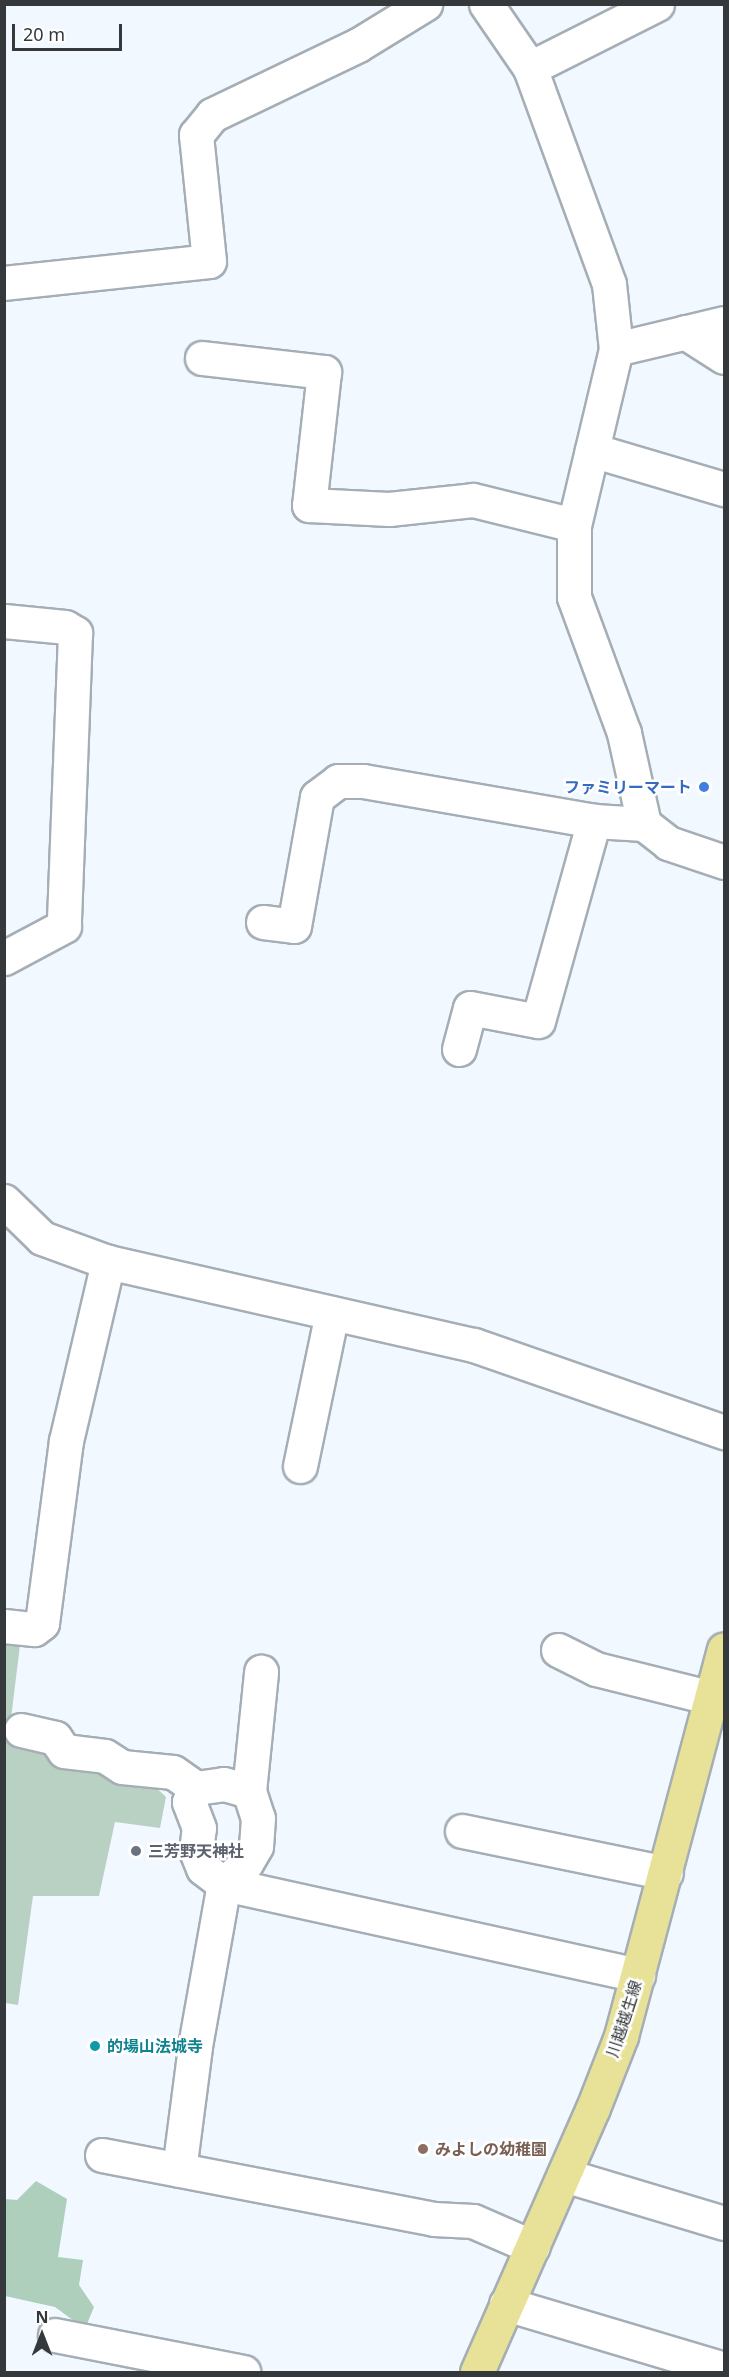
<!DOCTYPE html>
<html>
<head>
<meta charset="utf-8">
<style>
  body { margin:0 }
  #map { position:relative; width:729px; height:2377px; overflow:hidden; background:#f1f8ff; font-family:"Noto Sans","Noto Sans JP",sans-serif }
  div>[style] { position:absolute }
  .green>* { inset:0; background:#b9d1c3 }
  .forest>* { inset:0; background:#adcfbc }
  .roads { filter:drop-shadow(2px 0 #a5aeb5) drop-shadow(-2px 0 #a5aeb5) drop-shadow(0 2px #a5aeb5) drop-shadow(0 -2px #a5aeb5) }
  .minor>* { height:33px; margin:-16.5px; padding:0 16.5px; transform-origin:16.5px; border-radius:16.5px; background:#fff }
  .major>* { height:33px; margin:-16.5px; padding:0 16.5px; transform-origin:16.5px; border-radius:16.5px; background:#e8e298 }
  .dots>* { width:16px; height:16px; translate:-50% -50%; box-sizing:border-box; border:3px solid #fff; border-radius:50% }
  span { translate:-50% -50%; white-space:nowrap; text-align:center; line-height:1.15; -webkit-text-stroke:5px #fff; paint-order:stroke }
  .shop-label { font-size:16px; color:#366cbe; font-weight:700 }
  .right { translate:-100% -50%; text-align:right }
  .worship-label { font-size:16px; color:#5b616d; font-weight:700 }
  .left { translate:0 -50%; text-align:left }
  .street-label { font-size:16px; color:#35393c }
  .culture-label { font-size:16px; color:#0d838f; font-weight:700 }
  .education-label { font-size:16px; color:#785e54; font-weight:700 }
  .frame { position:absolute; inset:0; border:6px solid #35393c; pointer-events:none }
  .north { position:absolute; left:12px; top:2305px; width:60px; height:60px; -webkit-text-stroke:4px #fff; paint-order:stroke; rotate:0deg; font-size:16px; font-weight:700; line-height:24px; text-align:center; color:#35393c }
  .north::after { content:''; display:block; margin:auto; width:21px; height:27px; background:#35393c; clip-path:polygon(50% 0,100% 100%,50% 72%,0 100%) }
  .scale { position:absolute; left:12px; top:24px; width:110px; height:27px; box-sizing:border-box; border:3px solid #35393c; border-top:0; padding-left:8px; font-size:18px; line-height:21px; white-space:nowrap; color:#35393c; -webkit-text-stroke:4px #fff; paint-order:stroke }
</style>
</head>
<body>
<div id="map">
  <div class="green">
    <i style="clip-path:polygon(5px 1644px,20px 1645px,8px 1743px,52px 1747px,102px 1760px,103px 1774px,149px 1781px,166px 1797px,160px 1828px,115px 1822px,99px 1896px,33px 1896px,18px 2005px,5px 2003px)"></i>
  </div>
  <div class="forest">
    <i style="clip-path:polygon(36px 2181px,67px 2199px,58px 2257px,83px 2260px,79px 2285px,94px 2307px,85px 2329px,55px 2307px,5px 2296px,5px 2199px,17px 2200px)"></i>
  </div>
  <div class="roads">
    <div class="minor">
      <i style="left:486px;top:4px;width:78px;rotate:55.5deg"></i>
      <i style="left:530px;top:68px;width:230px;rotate:69.9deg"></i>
      <i style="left:609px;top:284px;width:65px;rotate:83.9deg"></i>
      <i style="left:616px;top:349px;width:181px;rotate:103.4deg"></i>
      <i style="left:574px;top:525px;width:72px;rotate:90deg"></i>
      <i style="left:574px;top:597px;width:145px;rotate:69.8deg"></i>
      <i style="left:624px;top:733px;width:93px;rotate:77.6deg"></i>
      <i style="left:530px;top:68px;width:142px;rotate:-26.7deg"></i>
      <i style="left:4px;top:283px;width:206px;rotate:-6.1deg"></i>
      <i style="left:209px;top:261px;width:127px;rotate:-95.9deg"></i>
      <i style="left:196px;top:135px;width:26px;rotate:-51deg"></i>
      <i style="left:212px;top:115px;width:162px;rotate:-25.6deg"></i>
      <i style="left:358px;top:45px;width:79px;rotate:-31.5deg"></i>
      <i style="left:685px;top:332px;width:46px;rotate:32.7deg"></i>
      <i style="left:616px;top:349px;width:111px;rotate:-13.5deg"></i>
      <i style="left:202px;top:358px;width:123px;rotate:6.5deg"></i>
      <i style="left:324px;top:372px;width:134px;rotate:96.4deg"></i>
      <i style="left:309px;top:505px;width:80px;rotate:2.9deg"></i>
      <i style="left:389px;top:509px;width:84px;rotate:-6.1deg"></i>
      <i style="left:473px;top:500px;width:104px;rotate:13.9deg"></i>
      <i style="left:592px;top:450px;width:138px;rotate:16.5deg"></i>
      <i style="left:4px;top:621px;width:61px;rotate:5.6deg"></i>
      <i style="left:65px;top:627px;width:12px;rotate:31deg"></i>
      <i style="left:75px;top:633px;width:293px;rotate:92.2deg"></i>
      <i style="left:64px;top:926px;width:68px;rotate:151.9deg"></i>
      <i style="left:263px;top:922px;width:31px;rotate:7deg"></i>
      <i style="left:294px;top:926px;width:131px;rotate:-79.9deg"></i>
      <i style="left:317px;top:797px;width:26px;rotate:-37deg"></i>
      <i style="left:338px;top:781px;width:25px"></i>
      <i style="left:363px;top:781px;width:234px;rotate:9.8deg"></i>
      <i style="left:594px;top:821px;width:50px;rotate:3.4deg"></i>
      <i style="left:644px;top:824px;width:31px;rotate:38deg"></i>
      <i style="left:668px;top:843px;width:59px;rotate:18.7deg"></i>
      <i style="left:459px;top:1049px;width:42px;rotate:-75deg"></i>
      <i style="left:470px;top:1008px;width:69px;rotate:10.8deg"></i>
      <i style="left:538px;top:1021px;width:208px;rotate:-74.4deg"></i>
      <i style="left:4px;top:1201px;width:53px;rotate:44.2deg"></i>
      <i style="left:42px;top:1238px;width:70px;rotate:20deg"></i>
      <i style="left:108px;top:1262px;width:375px;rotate:12.8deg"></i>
      <i style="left:474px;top:1345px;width:265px;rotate:19.2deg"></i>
      <i style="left:300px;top:1466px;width:156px;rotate:-78.2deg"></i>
      <i style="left:4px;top:1626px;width:30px;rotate:6deg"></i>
      <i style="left:34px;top:1629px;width:10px;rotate:-37deg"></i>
      <i style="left:42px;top:1623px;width:184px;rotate:-82.5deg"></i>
      <i style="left:66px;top:1441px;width:184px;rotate:-76.8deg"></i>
      <i style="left:558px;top:1650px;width:42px;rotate:26.6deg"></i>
      <i style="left:596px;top:1669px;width:120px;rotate:14deg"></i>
      <i style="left:21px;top:1730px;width:35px;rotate:13deg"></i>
      <i style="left:55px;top:1738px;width:16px;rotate:55deg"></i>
      <i style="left:64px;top:1751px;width:41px;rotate:7deg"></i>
      <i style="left:105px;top:1756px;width:20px;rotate:33deg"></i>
      <i style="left:122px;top:1767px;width:51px;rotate:5.6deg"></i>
      <i style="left:173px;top:1772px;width:28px;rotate:35deg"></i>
      <i style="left:224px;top:1784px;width:26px;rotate:16deg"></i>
      <i style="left:249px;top:1791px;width:28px;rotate:72deg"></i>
      <i style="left:258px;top:1818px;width:28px;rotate:94deg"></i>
      <i style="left:256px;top:1846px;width:20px;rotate:120deg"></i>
      <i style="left:246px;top:1863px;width:30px;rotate:136deg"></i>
      <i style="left:224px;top:1884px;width:26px;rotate:-143deg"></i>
      <i style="left:203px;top:1868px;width:18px;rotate:-112deg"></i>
      <i style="left:196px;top:1851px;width:23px;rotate:-83deg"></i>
      <i style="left:199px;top:1828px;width:28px;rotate:-111deg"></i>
      <i style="left:189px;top:1802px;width:16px;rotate:-63deg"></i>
      <i style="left:196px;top:1788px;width:28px;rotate:-8deg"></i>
      <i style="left:249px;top:1791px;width:120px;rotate:-84.2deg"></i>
      <i style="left:462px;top:1831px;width:208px;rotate:11.6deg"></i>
      <i style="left:102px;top:2155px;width:338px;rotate:10.9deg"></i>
      <i style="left:434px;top:2219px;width:39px;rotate:3deg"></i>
      <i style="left:473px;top:2221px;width:65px;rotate:23.4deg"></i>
      <i style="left:179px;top:2170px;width:125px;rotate:-82.6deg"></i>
      <i style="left:195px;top:2046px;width:165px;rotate:-79.9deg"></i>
      <i style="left:224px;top:1884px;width:424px;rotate:12.4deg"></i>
      <i style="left:564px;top:2175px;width:167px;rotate:16.7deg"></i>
      <i style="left:506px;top:2304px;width:227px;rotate:16.6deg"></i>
      <i style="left:55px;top:2335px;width:192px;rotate:11.1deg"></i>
    </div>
    <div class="major">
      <i style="left:477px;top:2372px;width:288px;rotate:-66.3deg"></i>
      <i style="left:593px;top:2108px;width:77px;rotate:-68.7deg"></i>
      <i style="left:621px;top:2036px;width:400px;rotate:-75.1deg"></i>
    </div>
  </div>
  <div class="dots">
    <i style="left:704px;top:787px;background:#3f7fe0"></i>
    <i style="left:136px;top:1851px;background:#6b7280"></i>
    <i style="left:95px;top:2046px;background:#0f9aa8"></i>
    <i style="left:423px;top:2149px;background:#8d6e63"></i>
  </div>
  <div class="shop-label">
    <span class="right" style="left:692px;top:787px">ファミリーマート</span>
  </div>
  <div class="worship-label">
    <span class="left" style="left:148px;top:1851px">三芳野天神社</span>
  </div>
  <div class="street-label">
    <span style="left:624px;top:2019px;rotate:-72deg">川越越生線</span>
  </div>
  <div class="culture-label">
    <span class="left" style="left:107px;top:2046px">的場山法城寺</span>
  </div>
  <div class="education-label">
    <span class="left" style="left:435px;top:2149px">みよしの幼稚園</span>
  </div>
  <div class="frame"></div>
  <div class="north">N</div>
  <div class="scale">20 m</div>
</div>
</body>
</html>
